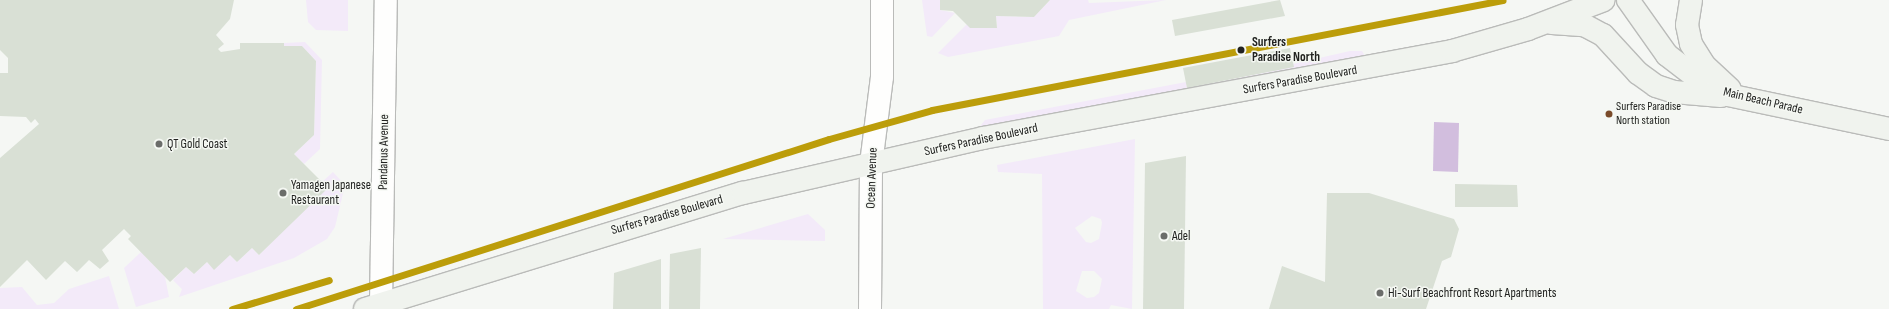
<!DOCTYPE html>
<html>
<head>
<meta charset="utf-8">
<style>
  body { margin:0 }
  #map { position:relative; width:1889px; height:309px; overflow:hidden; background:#f5f7f4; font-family:"Sofia Sans Condensed",sans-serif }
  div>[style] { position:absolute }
  .green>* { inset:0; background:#f3eaf9 }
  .water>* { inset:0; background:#d2bede }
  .building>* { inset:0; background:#d9e0d5 }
  .roads { filter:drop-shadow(1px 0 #babbb9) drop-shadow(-1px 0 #babbb9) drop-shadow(0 1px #babbb9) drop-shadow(0 -1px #babbb9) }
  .street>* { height:22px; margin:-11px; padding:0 11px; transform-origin:11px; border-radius:11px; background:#fefefd }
  .secondary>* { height:22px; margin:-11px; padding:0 11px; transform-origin:11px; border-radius:11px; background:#f0f3ee }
  .rail-1>* { height:7px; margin:-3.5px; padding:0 3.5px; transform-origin:3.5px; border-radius:3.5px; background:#bc9d0a }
  .dots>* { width:11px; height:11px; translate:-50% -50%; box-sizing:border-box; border:2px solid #f5f8f3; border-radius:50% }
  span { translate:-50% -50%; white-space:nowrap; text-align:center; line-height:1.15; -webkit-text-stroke:3px #f5f8f3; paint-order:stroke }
  .bus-label { font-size:12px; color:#212220 }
  .left { translate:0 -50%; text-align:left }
  .stop-label { font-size:13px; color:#212220; font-weight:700 }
  .street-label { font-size:13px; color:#212220 }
  .poi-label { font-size:13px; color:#212220 }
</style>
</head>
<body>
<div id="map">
  <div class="green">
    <i style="clip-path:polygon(306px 0,348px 0,348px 31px,316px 30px,308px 22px)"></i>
    <i style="clip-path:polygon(922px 0,940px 0,940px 10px,955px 13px,932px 37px,927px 36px)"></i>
    <i style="clip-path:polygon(1050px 0,1088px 0,1089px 3px,1166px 0,1069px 20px,1059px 36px,948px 57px,938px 53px,967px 24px,997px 27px,996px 16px,1034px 17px)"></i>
    <i style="clip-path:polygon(305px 42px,322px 60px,320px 149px,304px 164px,294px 154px,314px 135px,316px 61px,302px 46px,284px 46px,284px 43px)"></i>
    <i style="clip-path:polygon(1350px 51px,1362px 51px,1365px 56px,977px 130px,985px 120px,1186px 82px,1187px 88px,1293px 67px,1293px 64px)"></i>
    <i style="clip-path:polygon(evenodd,1135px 139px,1132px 309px,1111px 305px,1109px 309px,1043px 309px,1042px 174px,998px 172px,997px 165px,1135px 139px,1092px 216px,1101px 219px,1102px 223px,1099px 239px,1091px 243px,1086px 242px,1075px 228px,1092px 216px,1135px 139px,1082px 271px,1094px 271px,1102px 279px,1099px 293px,1094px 297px,1087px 298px,1076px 291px,1082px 271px)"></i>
    <i style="clip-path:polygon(333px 172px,345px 185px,335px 227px,327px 239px,294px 258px,179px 297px,182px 289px,173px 280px,186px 267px,194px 274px,207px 262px,214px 269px,230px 255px,237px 262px,252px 248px,259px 255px,327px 188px,322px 182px)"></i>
    <i style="clip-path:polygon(808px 214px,825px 230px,825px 241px,723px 239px)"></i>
    <i style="clip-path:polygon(141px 252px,165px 277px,169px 297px,136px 307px,124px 268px)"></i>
    <i style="clip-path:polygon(109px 276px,119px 309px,0 309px,0 288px,22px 287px,37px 305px,54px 303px,69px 289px)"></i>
  </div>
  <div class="water">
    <i style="clip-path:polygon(1434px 122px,1459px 123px,1458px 172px,1433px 171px)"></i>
  </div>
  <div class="building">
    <i style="clip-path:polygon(0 0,234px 0,230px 19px,216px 35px,224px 44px,218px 49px,221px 52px,240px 49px,240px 43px,284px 43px,284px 46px,302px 46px,316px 61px,314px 135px,294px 154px,328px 188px,259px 255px,252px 248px,237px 262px,230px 255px,214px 270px,207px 262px,194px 274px,186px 267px,170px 282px,128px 239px,131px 236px,124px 229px,102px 250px,109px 261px,100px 269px,89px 260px,77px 272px,65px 261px,46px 280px,27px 260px,0 287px,0 158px,39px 124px,35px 119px,31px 123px,26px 117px,0 116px,0 73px,8px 73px,8px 58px,0 50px)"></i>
    <i style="clip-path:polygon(940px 0,1050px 0,1034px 17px,996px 16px,997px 28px,970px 28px,953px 11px,940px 10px)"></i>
    <i style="clip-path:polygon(1280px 0,1285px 16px,1175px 36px,1172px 20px)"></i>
    <i style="clip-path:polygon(1290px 48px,1294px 67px,1187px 88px,1183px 68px)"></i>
    <i style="clip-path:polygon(1186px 156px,1184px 309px,1143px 309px,1145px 163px)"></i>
    <i style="clip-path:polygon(1455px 184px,1517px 185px,1518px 207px,1455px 207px)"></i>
    <i style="clip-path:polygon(1327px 193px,1369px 193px,1454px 219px,1459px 229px,1451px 257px,1442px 261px,1426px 309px,1269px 309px,1282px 266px,1325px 282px)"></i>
    <i style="clip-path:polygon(701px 248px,700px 309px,669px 309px,670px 254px)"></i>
    <i style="clip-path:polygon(661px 259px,661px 309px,613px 309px,614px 273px)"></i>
  </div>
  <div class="roads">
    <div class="street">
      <i style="left:381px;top:304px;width:304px;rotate:-89.1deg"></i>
      <i style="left:870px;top:309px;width:145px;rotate:-89.6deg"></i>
      <i style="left:871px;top:164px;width:88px;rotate:-82.8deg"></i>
      <i style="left:882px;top:77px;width:77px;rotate:-90deg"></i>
    </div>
    <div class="secondary">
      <i style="left:1628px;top:0;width:67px;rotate:54.7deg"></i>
      <i style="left:1667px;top:55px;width:49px;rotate:37.6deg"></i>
      <i style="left:1706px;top:85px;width:24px;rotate:24deg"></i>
      <i style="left:1728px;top:95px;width:165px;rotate:11.9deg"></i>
      <i style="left:1691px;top:0;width:25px;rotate:99deg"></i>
      <i style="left:1687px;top:25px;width:19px;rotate:78deg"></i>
      <i style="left:1691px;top:44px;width:25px;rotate:58deg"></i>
      <i style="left:1704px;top:65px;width:35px;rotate:43deg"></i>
      <i style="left:1552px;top:23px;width:32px;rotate:4deg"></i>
      <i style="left:1584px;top:25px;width:21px;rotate:28deg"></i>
      <i style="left:1603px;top:35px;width:52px;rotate:47.4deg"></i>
      <i style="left:1638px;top:73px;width:22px;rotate:36deg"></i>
      <i style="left:1656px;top:86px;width:19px;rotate:18deg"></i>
      <i style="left:1674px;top:92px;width:47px;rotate:4.9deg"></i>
      <i style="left:365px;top:309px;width:395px;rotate:-17.1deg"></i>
      <i style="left:743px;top:193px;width:246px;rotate:-12.9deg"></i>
      <i style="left:983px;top:138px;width:477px;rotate:-10.5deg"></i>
      <i style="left:1452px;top:51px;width:79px;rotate:-16.1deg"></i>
      <i style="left:1528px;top:29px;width:81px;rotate:-20.9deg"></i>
    </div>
  </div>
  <div class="rail-1">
    <i style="left:232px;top:309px;width:101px;rotate:-16.6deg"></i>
    <i style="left:296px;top:309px;width:559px;rotate:-17.69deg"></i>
    <i style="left:829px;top:139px;width:107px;rotate:-15.7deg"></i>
    <i style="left:932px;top:110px;width:581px;rotate:-10.9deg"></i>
  </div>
  <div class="dots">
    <i style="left:1241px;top:50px;background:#212220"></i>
    <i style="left:1609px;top:114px;background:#7a4b2a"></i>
    <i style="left:159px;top:144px;background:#6b6d6a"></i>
    <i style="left:283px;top:193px;background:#6b6d6a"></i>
    <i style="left:1164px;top:236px;background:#6b6d6a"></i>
    <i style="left:1380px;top:293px;background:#6b6d6a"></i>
  </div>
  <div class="bus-label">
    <span class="left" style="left:1616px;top:114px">Surfers Paradise<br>North station</span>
  </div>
  <div class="stop-label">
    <span class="left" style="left:1252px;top:50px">Surfers<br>Paradise North</span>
  </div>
  <div class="street-label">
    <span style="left:1300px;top:80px;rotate:-10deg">Surfers Paradise Boulevard</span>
    <span style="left:1763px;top:101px;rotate:13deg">Main Beach Parade</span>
    <span style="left:981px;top:140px;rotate:-12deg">Surfers Paradise Boulevard</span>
    <span style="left:384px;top:152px;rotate:-89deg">Pandanus Avenue</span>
    <span style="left:872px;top:178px;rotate:-88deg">Ocean Avenue</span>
    <span style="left:667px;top:215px;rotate:-16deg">Surfers Paradise Boulevard</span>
  </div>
  <div class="poi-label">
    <span class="left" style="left:167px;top:144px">QT Gold Coast</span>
    <span class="left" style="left:291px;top:193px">Yamagen Japanese<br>Restaurant</span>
    <span class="left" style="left:1172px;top:236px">Adel</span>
    <span class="left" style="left:1388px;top:293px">Hi-Surf Beachfront Resort Apartments</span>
  </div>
</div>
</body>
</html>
